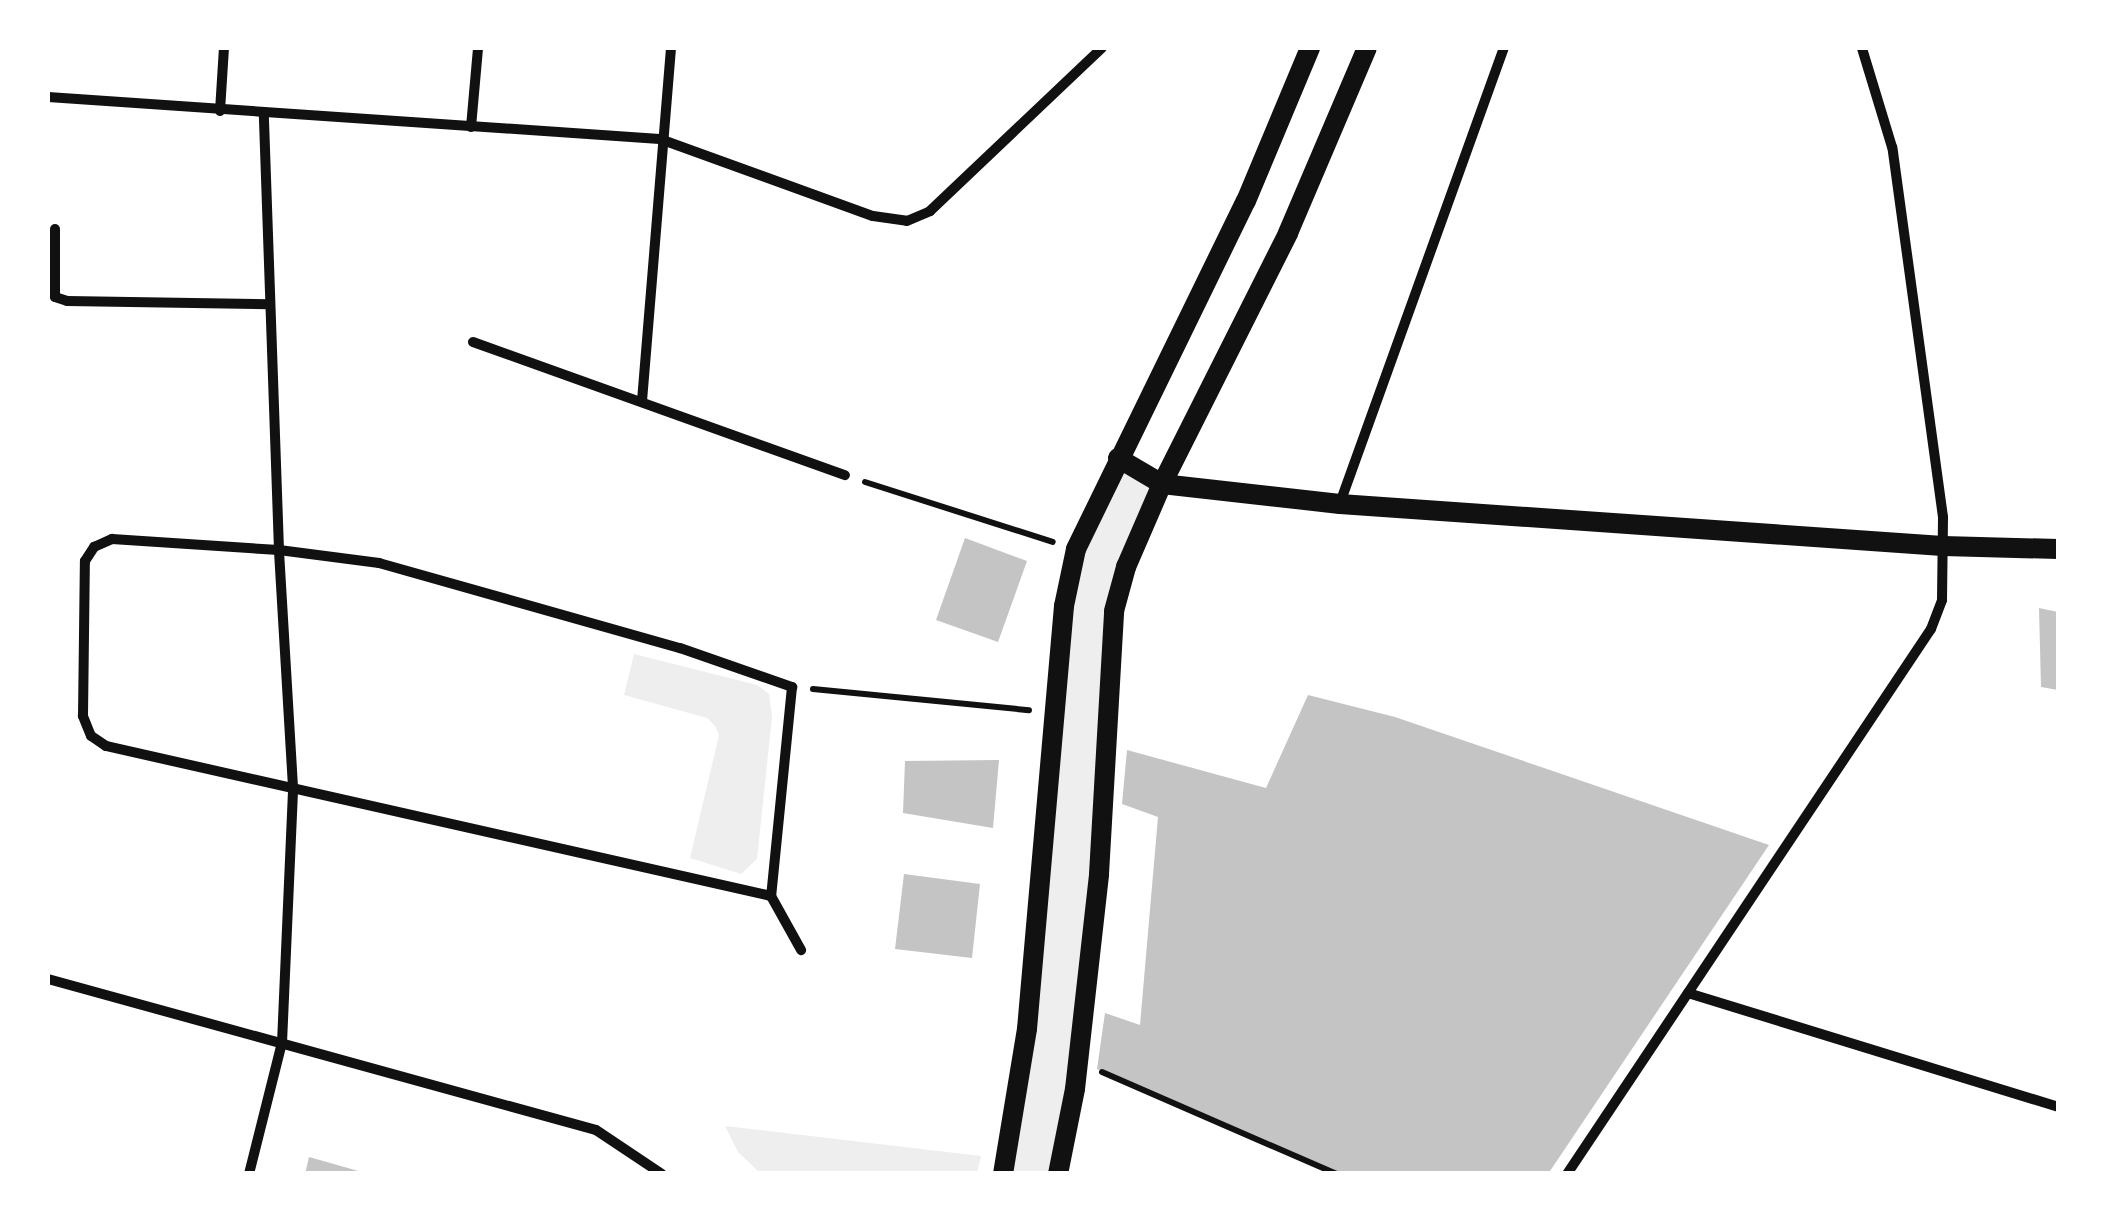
<!DOCTYPE html>
<html>
<head>
<meta charset="utf-8">
<style>
  body { margin:0 }
  #map { position:relative; width:2106px; height:1221px; overflow:hidden; background:#fff; font-family:"Noto Sans",sans-serif }
  div>[style] { position:absolute }
  .green>* { inset:0; background:#eee }
  .building>* { inset:0; background:#c4c4c4 }
  .path>* { height:6px; margin:-3px; padding:0 3px; transform-origin:3px; border-radius:3px; background:#111 }
  .minor>* { height:10px; margin:-5px; padding:0 5px; transform-origin:5px; border-radius:5px; background:#111 }
  .secondary>* { height:20px; margin:-10px; padding:0 10px; transform-origin:10px; border-radius:10px; background:#111 }
  span { translate:-50% -50%; white-space:nowrap; text-align:center; line-height:1.15; -webkit-text-stroke:8px #fff; paint-order:stroke }
  .frame { position:absolute; inset:0; border:50px solid #fff; pointer-events:none }
</style>
</head>
<body>
<div id="map">
  <div class="green">
    <i style="clip-path:polygon(1118px 458px,1162px 484px,1126px 567px,1058px 1173px,1003px 1174px,1064px 606px)"></i>
    <i style="clip-path:polygon(634px 654px,757px 685px,769px 694px,772px 717px,757px 859px,741px 874px,690px 858px,719px 735px,715px 726px,707px 718px,624px 695px)"></i>
    <i style="clip-path:polygon(725px 1126px,981px 1156px,977px 1173px,760px 1173px,738px 1152px)"></i>
  </div>
  <div class="building">
    <i style="clip-path:polygon(965px 538px,1027px 561px,998px 642px,936px 620px)"></i>
    <i style="clip-path:polygon(2039px 608px,2058px 612px,2058px 690px,2041px 687px)"></i>
    <i style="clip-path:polygon(1308px 695px,1395px 717px,1769px 845px,1548px 1174px,1337px 1174px,1097px 1069px,1105px 1013px,1140px 1025px,1158px 817px,1122px 804px,1127px 750px,1266px 788px)"></i>
    <i style="clip-path:polygon(999px 760px,993px 828px,903px 813px,905px 761px)"></i>
    <i style="clip-path:polygon(904px 874px,980px 884px,972px 958px,895px 949px)"></i>
    <i style="clip-path:polygon(309px 1157px,362px 1172px,362px 1174px,305px 1174px)"></i>
  </div>
  <div class="path">
    <i style="left:865px;top:482px;width:197px;rotate:17.7deg"></i>
    <i style="left:813px;top:689px;width:217px;rotate:5.6deg"></i>
    <i style="left:1102px;top:1072px;width:256px;rotate:23.5deg"></i>
  </div>
  <div class="minor">
    <i style="left:48px;top:97px;width:613px;rotate:3.93deg"></i>
    <i style="left:660px;top:139px;width:226px;rotate:19.9deg"></i>
    <i style="left:873px;top:216px;width:34px;rotate:8deg"></i>
    <i style="left:907px;top:221px;width:25px;rotate:-23deg"></i>
    <i style="left:930px;top:211px;width:237px;rotate:-43.5deg"></i>
    <i style="left:220px;top:111px;width:63px;rotate:-86.4deg"></i>
    <i style="left:471px;top:127px;width:79px;rotate:-84.9deg"></i>
    <i style="left:55px;top:229px;width:68px;rotate:90deg"></i>
    <i style="left:55px;top:297px;width:13px;rotate:18deg"></i>
    <i style="left:67px;top:301px;width:202px;rotate:0.9deg"></i>
    <i style="left:473px;top:342px;width:395px;rotate:19.7deg"></i>
    <i style="left:642px;top:401px;width:354px;rotate:-85.3deg"></i>
    <i style="left:1340px;top:503px;width:484px;rotate:-70.2deg"></i>
    <i style="left:112px;top:539px;width:167px;rotate:3.8deg"></i>
    <i style="left:279px;top:550px;width:101px;rotate:7.4deg"></i>
    <i style="left:379px;top:563px;width:313px;rotate:15.8deg"></i>
    <i style="left:680px;top:648px;width:119px;rotate:19.2deg"></i>
    <i style="left:792px;top:687px;width:210px;rotate:95.7deg"></i>
    <i style="left:771px;top:896px;width:682px;rotate:-167.29deg"></i>
    <i style="left:106px;top:746px;width:18px;rotate:-146deg"></i>
    <i style="left:91px;top:736px;width:22px;rotate:-112deg"></i>
    <i style="left:83px;top:716px;width:155px;rotate:-89.3deg"></i>
    <i style="left:85px;top:561px;width:17px;rotate:-57deg"></i>
    <i style="left:94px;top:547px;width:20px;rotate:-24deg"></i>
    <i style="left:771px;top:896px;width:62px;rotate:60.9deg"></i>
    <i style="left:48px;top:979px;width:568px;rotate:15.41deg"></i>
    <i style="left:596px;top:1130px;width:79px;rotate:33.7deg"></i>
    <i style="left:1688px;top:993px;width:387px;rotate:17.1deg"></i>
    <i style="left:249px;top:1174px;width:135px;rotate:-75.9deg"></i>
    <i style="left:282px;top:1043px;width:256px;rotate:-87.5deg"></i>
    <i style="left:293px;top:787px;width:237px;rotate:-93.4deg"></i>
    <i style="left:279px;top:550px;width:435px;rotate:-92deg"></i>
    <i style="left:1567px;top:1174px;width:655px;rotate:-56.26deg"></i>
    <i style="left:1931px;top:629px;width:31px;rotate:-69deg"></i>
    <i style="left:1942px;top:600px;width:83px;rotate:-89.3deg"></i>
    <i style="left:1943px;top:517px;width:373px;rotate:-97.8deg"></i>
    <i style="left:1892px;top:147px;width:103px;rotate:-106.9deg"></i>
  </div>
  <div class="secondary">
    <i style="left:1118px;top:458px;width:51px;rotate:30.6deg"></i>
    <i style="left:1162px;top:484px;width:179px;rotate:6.4deg"></i>
    <i style="left:1340px;top:504px;width:604px;rotate:3.98deg"></i>
    <i style="left:1943px;top:546px;width:115px;rotate:1.5deg"></i>
    <i style="left:1003px;top:1174px;width:147px;rotate:-80.6deg"></i>
    <i style="left:1027px;top:1029px;width:425px;rotate:-85deg"></i>
    <i style="left:1064px;top:606px;width:58px;rotate:-78.1deg"></i>
    <i style="left:1076px;top:549px;width:387px;rotate:-64deg"></i>
    <i style="left:1246px;top:201px;width:166px;rotate:-67.3deg"></i>
    <i style="left:1058px;top:1174px;width:87px;rotate:-78.7deg"></i>
    <i style="left:1075px;top:1089px;width:216px;rotate:-83.6deg"></i>
    <i style="left:1099px;top:874px;width:263px;rotate:-86.7deg"></i>
    <i style="left:1114px;top:611px;width:46px;rotate:-74.7deg"></i>
    <i style="left:1126px;top:567px;width:90px;rotate:-66.6deg"></i>
    <i style="left:1162px;top:484px;width:281px;rotate:-63.3deg"></i>
    <i style="left:1288px;top:233px;width:201px;rotate:-66.9deg"></i>
  </div>
  <div class="frame"></div>
</div>
</body>
</html>
